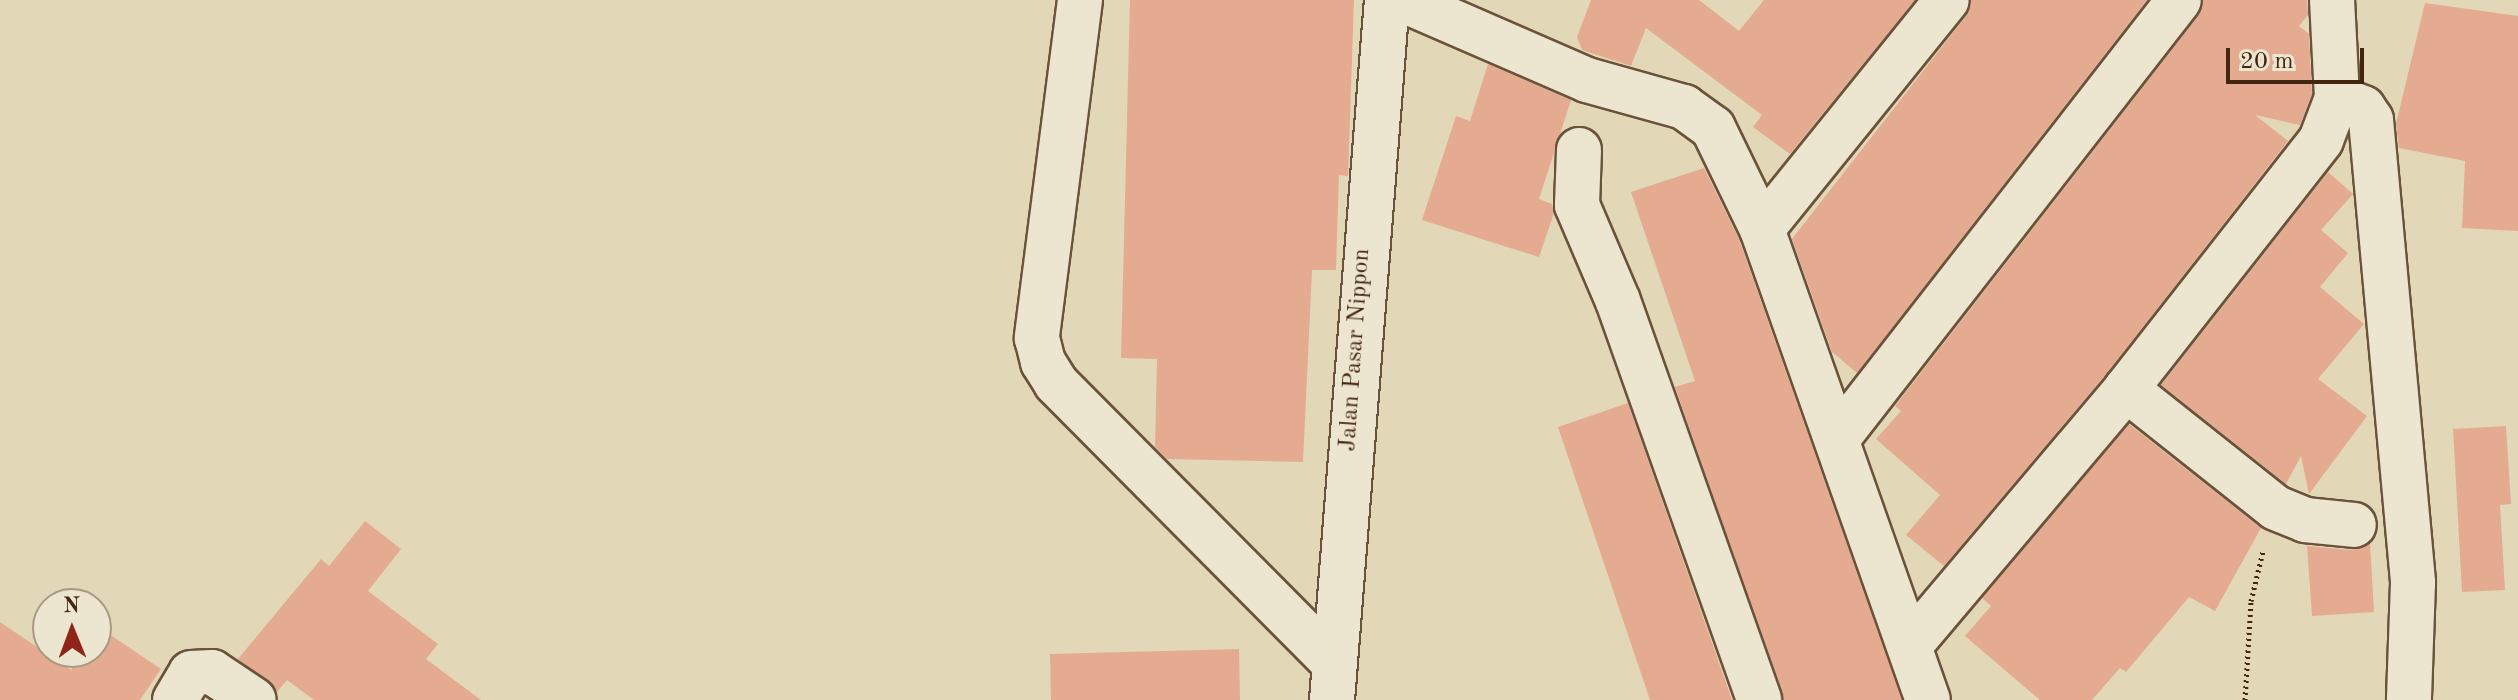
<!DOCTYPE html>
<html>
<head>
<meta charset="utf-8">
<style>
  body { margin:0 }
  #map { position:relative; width:2518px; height:700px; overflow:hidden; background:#e2d7b7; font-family:"Old Standard TT",serif }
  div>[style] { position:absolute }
  .building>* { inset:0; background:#e4ab91 }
  .path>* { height:5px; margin-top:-2.5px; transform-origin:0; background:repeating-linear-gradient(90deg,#432611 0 2px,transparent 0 6px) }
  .roads { filter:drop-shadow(2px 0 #6b523a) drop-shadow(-2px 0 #6b523a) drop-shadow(0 2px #6b523a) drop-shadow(0 -2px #6b523a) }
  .street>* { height:44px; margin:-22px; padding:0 22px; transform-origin:22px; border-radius:22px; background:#ece5d0 }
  span { translate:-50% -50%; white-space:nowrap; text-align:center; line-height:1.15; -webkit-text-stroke:6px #ece5d0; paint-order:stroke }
  .street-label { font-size:24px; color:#432611 }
  .north { position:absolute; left:32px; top:588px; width:80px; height:80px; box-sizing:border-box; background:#ece5d0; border:2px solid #a89984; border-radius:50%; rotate:359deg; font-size:22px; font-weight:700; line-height:32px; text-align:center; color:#432611 }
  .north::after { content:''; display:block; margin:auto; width:28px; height:36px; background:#8f2418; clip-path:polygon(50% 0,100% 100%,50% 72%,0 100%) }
  .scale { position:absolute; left:2226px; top:48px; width:138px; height:36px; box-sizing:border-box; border:4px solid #432611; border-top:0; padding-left:10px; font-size:24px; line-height:28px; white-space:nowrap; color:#432611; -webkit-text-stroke:6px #ece5d0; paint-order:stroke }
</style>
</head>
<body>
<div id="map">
  <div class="building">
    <i style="clip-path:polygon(1130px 0,1354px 0,1348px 176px,1339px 175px,1336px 270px,1312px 270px,1303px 462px,1167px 459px,1155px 447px,1157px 359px,1121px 358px)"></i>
    <i style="clip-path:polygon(1591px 0,1699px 0,1739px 31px,1764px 0,1915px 0,1790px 154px,1753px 127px,1762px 115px,1646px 28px,1631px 66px,1582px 50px,1577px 37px)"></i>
    <i style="clip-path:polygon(1971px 0,2147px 0,1857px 373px,1832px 352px,1792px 239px,1966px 16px)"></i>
    <i style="clip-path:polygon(2203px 0,2307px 0,2308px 15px,2299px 26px,2309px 34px,2312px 94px,2300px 125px,2255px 115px,2288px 141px,2107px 373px,1944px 566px,1906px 535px,1940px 495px,1876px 439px,1901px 411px,1895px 406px,2199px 15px)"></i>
    <i style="clip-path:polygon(2425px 3px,2518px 16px,2518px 231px,2462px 228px,2465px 161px,2399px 148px,2396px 124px)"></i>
    <i style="clip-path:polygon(1488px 64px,1571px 100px,1539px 199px,1552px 204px,1554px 213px,1539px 257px,1422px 220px,1456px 116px,1470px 121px)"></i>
    <i style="clip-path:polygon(1704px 168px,1739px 239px,1902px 700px,1783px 700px,1675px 387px,1695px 381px,1631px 192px)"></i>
    <i style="clip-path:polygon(2328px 172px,2353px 194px,2321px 230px,2348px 253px,2320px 287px,2364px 324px,2318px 379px,2367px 416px,2309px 494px,2301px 456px,2286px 484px,2161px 385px)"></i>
    <i style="clip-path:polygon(1628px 403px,1732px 700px,1650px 700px,1558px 427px)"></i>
    <i style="clip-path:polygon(2129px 424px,2261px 528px,2215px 611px,2189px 597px,2126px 672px,2120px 668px,2092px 700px,2040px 700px,1965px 636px,1991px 606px,1982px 598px)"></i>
    <i style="clip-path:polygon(2506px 426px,2511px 504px,2500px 505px,2505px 590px,2462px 592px,2453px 429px)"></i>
    <i style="clip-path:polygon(365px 521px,401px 549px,368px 591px,438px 644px,426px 659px,481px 700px,314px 700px,287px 680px,277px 692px,238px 659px,321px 559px,329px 566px)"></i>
    <i style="clip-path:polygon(2370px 543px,2374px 612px,2312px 616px,2307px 546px,2351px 550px)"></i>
    <i style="clip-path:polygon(0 622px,71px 670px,83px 652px,96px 652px,100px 628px,161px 669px,140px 700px,0 700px)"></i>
    <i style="clip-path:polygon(1239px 649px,1240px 700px,1051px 700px,1050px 654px)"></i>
  </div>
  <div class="path">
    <i style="left:2245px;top:700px;width:99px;rotate:-86.5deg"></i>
    <i style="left:2251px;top:601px;width:51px;rotate:-76.5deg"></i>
  </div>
  <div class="roads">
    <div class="street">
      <i style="left:1080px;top:0;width:341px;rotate:97.3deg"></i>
      <i style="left:1037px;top:338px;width:25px;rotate:76deg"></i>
      <i style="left:1043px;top:362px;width:25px;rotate:58deg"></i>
      <i style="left:1056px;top:383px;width:392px;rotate:45.2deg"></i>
      <i style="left:1403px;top:0;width:201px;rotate:23.5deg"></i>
      <i style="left:1587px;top:80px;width:101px;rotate:15.6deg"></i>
      <i style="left:1684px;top:107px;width:36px;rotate:36deg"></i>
      <i style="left:1713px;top:128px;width:112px;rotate:64.1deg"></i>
      <i style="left:1762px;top:229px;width:499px;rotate:70.6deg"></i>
      <i style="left:2337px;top:98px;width:28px;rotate:21deg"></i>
      <i style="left:2363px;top:108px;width:14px;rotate:56deg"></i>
      <i style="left:2371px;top:120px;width:465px;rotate:84.8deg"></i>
      <i style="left:2413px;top:583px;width:117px;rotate:92deg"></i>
      <i style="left:1579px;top:150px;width:55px;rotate:92.1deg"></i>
      <i style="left:1577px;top:205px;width:104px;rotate:66.9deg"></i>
      <i style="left:1618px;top:301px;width:423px;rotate:70.5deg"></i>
      <i style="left:1762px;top:229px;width:294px;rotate:-51.1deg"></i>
      <i style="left:2126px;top:389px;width:191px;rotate:38.4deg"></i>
      <i style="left:2276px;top:508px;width:31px;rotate:22deg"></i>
      <i style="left:2305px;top:520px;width:49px;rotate:5.8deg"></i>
      <i style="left:1837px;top:439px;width:556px;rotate:-52.08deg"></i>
      <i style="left:1910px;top:645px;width:335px;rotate:-49.8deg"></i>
      <i style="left:2126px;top:389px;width:316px;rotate:-51.9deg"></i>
      <i style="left:2321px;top:140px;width:45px;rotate:-69.1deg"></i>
      <i style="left:2337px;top:98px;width:98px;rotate:-92.9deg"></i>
      <i style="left:175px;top:700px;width:31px;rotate:-59deg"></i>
      <i style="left:191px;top:673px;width:21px;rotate:-3deg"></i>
      <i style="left:212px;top:672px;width:50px;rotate:33.7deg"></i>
      <i style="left:1332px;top:700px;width:702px;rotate:-85.51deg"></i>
    </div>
  </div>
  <div class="street-label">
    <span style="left:1356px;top:350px;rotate:-86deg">Jalan Pasar Nippon</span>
  </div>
  <div class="north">N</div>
  <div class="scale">20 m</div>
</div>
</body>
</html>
